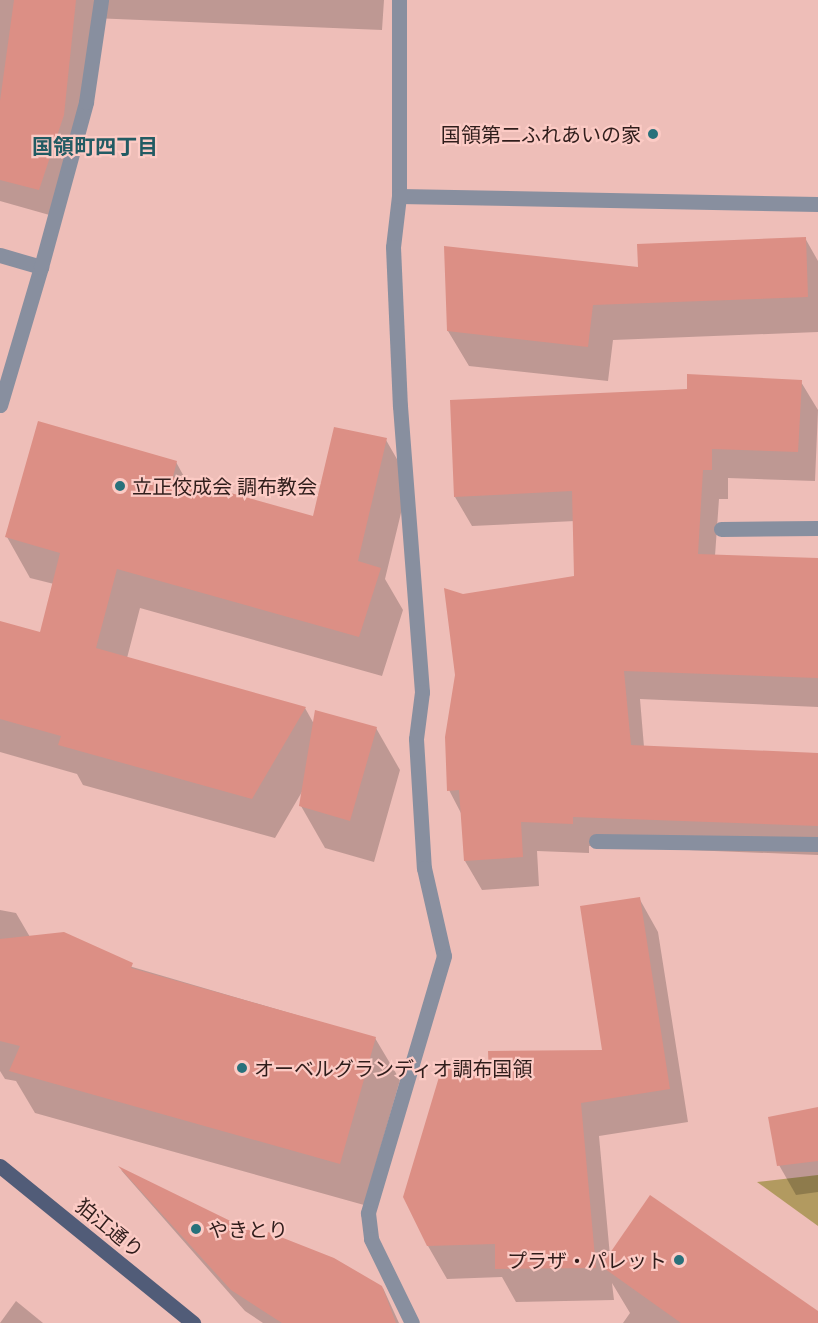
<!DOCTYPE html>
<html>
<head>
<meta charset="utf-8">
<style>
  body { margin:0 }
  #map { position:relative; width:818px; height:1323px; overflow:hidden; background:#eebeb8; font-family:"Golos Text","Noto Sans JP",sans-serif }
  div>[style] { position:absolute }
  .green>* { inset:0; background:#b29a60 }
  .shadow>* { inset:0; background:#0003 }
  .building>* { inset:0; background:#dc8f85 }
  .service>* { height:15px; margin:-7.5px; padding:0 7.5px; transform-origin:7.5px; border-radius:7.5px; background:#888f9f }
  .minor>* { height:15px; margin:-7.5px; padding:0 7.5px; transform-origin:7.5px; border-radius:7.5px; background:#888f9f }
  .primary>* { height:15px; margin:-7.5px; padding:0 7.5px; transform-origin:7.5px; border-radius:7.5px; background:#515c78 }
  .dots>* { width:16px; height:16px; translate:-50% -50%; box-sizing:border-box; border:3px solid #fccbc5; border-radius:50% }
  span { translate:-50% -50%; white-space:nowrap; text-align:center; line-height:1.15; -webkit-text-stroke:4.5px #fccbc5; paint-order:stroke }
  .poi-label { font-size:20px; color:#2f1d1b }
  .right { translate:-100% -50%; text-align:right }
  .left { translate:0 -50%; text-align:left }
  .street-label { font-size:20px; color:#2f1d1b }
  .neighbourhood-label { font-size:21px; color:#225b63; font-weight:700 }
</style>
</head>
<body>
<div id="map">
  <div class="green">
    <i style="clip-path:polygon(818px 1175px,818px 1226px,757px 1182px)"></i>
  </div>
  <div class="shadow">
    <i style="clip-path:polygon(0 0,384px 0,382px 30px,92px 18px,78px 142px,53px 216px,0 201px)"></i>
    <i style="clip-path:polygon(805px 238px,818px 261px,818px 332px,613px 340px,608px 381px,469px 366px,448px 331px,640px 268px)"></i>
    <i style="clip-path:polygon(801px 382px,818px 410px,815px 481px,728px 478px,728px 499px,719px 499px,715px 556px,818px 559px,818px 707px,640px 699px,644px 747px,818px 755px,818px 855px,589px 846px,589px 853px,537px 851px,539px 886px,482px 890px,465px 861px,462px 815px,449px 790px,463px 596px,576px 577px,575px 521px,472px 526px,455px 497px,688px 391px)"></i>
    <i style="clip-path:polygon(386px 440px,409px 480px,385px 579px,403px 610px,382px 676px,140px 608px,127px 658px,305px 708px,314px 724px,376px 728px,400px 770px,374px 862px,325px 848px,301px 806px,303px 790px,275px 838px,83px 785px,77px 774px,0 752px,0 623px,41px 634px,54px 584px,30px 578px,7px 537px,176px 462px,187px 482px,314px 518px)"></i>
    <i style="clip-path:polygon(639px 898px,658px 932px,688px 1122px,599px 1136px,610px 1256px,818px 1313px,818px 1323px,623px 1323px,630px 1313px,612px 1283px,614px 1300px,516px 1302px,502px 1277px,447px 1279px,428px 1246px,491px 1082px,604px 1052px)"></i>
    <i style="clip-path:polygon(0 910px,16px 913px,30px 937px,375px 1038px,400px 1080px,364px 1205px,35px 1113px,16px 1081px,5px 1079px,0 1071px)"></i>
    <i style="clip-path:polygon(818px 1108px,818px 1192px,796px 1195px,779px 1165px)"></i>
    <i style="clip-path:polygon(121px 1170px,268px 1241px,383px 1288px,399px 1323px,263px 1323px,245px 1311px)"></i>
    <i style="clip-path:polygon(16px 1301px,43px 1323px,0 1323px)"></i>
  </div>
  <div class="building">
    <i style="clip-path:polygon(14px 0,76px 0,64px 115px,39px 190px,0 180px,0 101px)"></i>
    <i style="clip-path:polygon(806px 237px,808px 297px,593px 305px,588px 347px,447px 331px,444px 246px,638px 267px,637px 244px)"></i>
    <i style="clip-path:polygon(687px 374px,802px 380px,798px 452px,712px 449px,712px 470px,703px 470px,698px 554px,818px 558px,818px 678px,624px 671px,631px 745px,818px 753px,818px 826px,573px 817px,573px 824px,521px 822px,523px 857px,464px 861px,459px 790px,447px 791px,445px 737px,455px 675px,444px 588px,463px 594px,574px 576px,572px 491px,454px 497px,450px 400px,687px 389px)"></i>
    <i style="clip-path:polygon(38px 421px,177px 461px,173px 477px,313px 516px,334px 427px,387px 438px,358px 561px,381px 568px,359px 637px,117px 569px,96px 648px,306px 707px,252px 799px,58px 745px,61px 736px,0 719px,0 621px,40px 632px,60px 553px,5px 537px)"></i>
    <i style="clip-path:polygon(315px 710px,377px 727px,350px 821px,299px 806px)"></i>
    <i style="clip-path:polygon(640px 897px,670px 1089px,581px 1103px,596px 1268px,495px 1269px,495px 1244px,427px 1246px,403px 1197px,442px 1067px,489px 1080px,488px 1051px,602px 1050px,580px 906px)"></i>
    <i style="clip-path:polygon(64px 932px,133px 963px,131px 968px,376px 1037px,340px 1164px,9px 1071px,20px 1046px,0 1041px,0 939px)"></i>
    <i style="clip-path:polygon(818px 1107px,818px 1161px,777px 1166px,768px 1117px)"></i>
    <i style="clip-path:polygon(118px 1166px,267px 1239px,268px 1232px,334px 1258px,382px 1286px,396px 1323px,282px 1323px,231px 1290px)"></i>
    <i style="clip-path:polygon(650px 1195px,818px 1311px,818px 1323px,681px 1323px,601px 1266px)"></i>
  </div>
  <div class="service">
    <i style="left:721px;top:529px;width:97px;rotate:-0.6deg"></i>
  </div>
  <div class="minor">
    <i style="left:399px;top:0;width:196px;rotate:90deg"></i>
    <i style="left:399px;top:196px;width:51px;rotate:96.7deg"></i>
    <i style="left:393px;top:247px;width:159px;rotate:87.5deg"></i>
    <i style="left:400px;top:406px;width:287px;rotate:85.6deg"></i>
    <i style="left:422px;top:692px;width:47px;rotate:97.3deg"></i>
    <i style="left:416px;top:739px;width:129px;rotate:86.5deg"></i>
    <i style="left:424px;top:868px;width:90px;rotate:77.2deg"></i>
    <i style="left:444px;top:956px;width:268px;rotate:106.5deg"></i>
    <i style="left:368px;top:1213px;width:26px;rotate:83deg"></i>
    <i style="left:371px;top:1239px;width:93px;rotate:64deg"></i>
    <i style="left:399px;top:196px;width:419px;rotate:1.1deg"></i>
    <i style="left:0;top:255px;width:43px;rotate:16.3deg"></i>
    <i style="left:41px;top:267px;width:144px;rotate:106.5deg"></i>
    <i style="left:41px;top:267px;width:171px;rotate:-74.7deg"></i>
    <i style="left:86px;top:102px;width:103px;rotate:-81.6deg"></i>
    <i style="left:596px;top:841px;width:222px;rotate:0.8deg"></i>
  </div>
  <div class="primary">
    <i style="left:0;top:1166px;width:249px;rotate:39.1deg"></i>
  </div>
  <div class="dots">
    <i style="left:653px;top:134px;background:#29717b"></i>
    <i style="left:120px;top:486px;background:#29717b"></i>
    <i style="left:242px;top:1068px;background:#29717b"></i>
    <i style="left:196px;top:1229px;background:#29717b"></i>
    <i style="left:679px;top:1260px;background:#29717b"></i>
  </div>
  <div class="poi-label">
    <span class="right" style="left:641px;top:134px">国領第二ふれあいの家</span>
    <span class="left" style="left:132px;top:486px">立正佼成会 調布教会</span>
    <span class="left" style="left:254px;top:1068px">オーベルグランディオ調布国領</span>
    <span class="left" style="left:208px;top:1229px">やきとり</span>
    <span class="right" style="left:667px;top:1260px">プラザ・パレット</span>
  </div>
  <div class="street-label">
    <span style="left:110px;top:1228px;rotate:39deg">狛江通り</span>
  </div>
  <div class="neighbourhood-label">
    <span style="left:95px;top:146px">国領町四丁目</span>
  </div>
</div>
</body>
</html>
